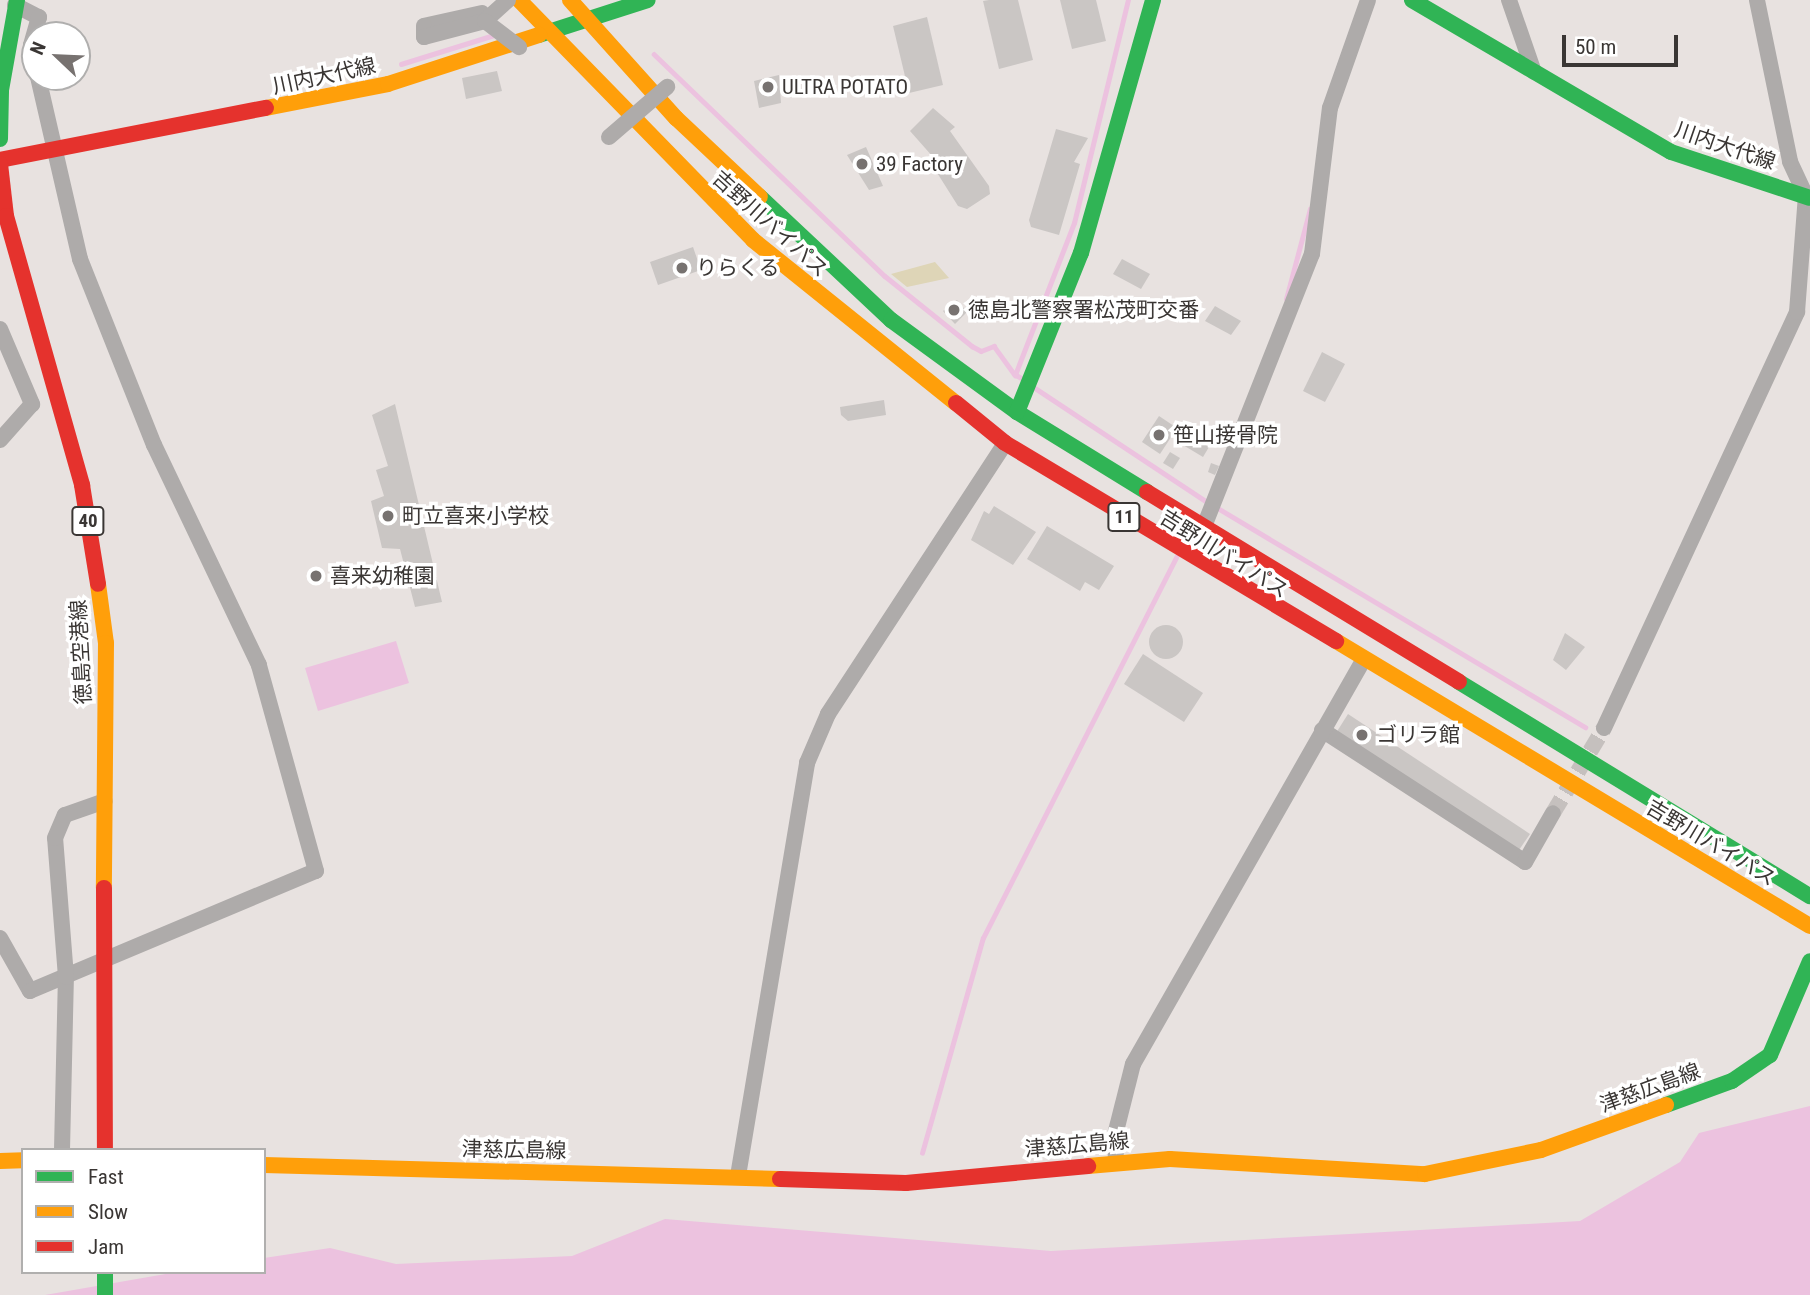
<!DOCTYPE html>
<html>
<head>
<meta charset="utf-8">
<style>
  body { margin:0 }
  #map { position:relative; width:1810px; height:1295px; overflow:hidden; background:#e8e2e0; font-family:"Roboto Condensed","Noto Sans JP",sans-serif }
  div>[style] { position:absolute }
  .green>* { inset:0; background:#ded5b7 }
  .water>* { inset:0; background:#ecc2df }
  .stream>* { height:4.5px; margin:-2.25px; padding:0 2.25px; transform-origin:2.25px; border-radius:2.25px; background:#ecc2df }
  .building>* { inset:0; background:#cac6c4 }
  .round { border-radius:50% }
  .street-tunnel>* { height:16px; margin-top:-8px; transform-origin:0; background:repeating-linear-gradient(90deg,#c5c0be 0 16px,transparent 0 24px) }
  .street>* { height:16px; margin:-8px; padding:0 8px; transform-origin:8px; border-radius:8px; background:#aeabaa }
  .fast>* { height:16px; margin:-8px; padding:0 8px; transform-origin:8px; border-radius:8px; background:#30b455 }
  .slow>* { height:16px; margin:-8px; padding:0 8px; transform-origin:8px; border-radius:8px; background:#ff9f0a }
  .jam>* { height:16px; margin:-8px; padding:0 8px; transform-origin:8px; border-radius:8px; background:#e5322d }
  .street-bridge>* { height:16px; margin:-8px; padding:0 8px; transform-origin:8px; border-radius:8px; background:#aeabaa }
  .jam-bridge>* { height:16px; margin:-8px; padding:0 8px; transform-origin:8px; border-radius:8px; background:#e5322d }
  .dots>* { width:19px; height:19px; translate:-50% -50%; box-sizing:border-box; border:4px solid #fff; border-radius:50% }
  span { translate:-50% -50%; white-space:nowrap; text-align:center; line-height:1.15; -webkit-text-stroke:7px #fff; paint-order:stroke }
  .shield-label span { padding:2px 5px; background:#fff; border:2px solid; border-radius:5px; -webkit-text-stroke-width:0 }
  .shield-label { font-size:19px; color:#3a3634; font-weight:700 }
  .street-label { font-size:21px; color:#3a3634 }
  .poi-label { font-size:21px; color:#3a3634 }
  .left { translate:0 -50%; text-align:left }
  .legend { position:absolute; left:21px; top:1148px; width:245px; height:126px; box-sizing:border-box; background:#fff; border:2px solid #b0afae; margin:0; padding:9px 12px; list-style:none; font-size:21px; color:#3a3634 }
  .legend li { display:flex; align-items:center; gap:14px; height:35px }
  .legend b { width:35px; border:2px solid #b0afae }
  .north { position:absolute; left:21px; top:21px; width:70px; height:70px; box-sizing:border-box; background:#fff; border:2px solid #b0afae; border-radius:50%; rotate:293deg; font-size:19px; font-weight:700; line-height:28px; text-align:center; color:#3a3634 }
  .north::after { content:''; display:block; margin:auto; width:24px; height:32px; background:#777270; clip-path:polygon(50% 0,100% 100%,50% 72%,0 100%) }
  .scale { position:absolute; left:1562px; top:35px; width:116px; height:32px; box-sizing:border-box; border:4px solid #3a3634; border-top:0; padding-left:9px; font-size:21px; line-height:24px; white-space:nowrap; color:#3a3634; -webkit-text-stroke:5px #fff; paint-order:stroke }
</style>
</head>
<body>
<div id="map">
  <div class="green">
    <i style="clip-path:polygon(935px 262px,949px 278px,907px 287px,891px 274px)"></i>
  </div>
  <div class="water">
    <i style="clip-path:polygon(396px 641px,409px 683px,318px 711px,305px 668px)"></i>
    <i style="clip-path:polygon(1810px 1106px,1810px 1295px,45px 1295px,177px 1272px,264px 1272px,264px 1258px,330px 1248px,396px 1264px,572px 1256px,665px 1219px,1051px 1251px,1580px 1221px,1680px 1162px,1699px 1133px)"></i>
  </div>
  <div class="stream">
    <i style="left:654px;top:54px;width:320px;rotate:43.9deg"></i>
    <i style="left:885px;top:276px;width:112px;rotate:38.8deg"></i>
    <i style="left:972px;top:346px;width:10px;rotate:29deg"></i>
    <i style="left:981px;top:351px;width:14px;rotate:-21deg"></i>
    <i style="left:994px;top:346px;width:36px;rotate:54deg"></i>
    <i style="left:401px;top:64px;width:97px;rotate:-17.3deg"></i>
    <i style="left:1286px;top:299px;width:93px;rotate:-75.1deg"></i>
    <i style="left:1022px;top:379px;width:8px;rotate:-150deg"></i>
    <i style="left:1015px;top:375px;width:163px;rotate:-68.8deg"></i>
    <i style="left:1074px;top:223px;width:229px;rotate:-76.4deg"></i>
    <i style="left:1035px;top:388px;width:209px;rotate:33.5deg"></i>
    <i style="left:1216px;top:507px;width:430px;rotate:30.8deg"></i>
    <i style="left:922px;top:1153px;width:223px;rotate:-74.2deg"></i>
    <i style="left:983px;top:938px;width:427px;rotate:-63.1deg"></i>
  </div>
  <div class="building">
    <i style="clip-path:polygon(989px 0,1018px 0,1033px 60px,999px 69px,983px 1px)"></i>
    <i style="clip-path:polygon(1060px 0,1096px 0,1106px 41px,1072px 49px)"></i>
    <i style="clip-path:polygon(927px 17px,943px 85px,909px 93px,893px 26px)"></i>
    <i style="clip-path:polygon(497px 71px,502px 91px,466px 99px,462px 78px)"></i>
    <i style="clip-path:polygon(779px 75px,781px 103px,759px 108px,754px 81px)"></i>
    <i style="clip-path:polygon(933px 108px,955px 127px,950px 131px,989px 186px,990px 194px,967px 209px,958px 206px,929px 160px,933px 157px,910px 131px)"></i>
    <i style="clip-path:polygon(1056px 129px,1088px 138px,1074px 162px,1080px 164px,1059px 235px,1031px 227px,1029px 220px)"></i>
    <i style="clip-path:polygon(866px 147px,883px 186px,869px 190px,847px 155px)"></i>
    <i style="clip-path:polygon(693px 247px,701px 270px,658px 285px,650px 262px)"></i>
    <i style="clip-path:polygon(1122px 259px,1150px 274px,1141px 289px,1113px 274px)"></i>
    <i style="clip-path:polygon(957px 300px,967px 312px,955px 324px,943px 311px)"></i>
    <i style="clip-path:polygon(1215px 306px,1241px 321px,1231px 335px,1205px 321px)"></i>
    <i style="clip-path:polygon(1322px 352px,1345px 364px,1325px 402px,1303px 391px)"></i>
    <i style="clip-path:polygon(884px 400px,886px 415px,848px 421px,841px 415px,840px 407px)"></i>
    <i style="clip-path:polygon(395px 404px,442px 602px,415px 607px,400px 549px,382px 548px,371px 501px,384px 496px,376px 470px,388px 466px,372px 415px)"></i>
    <i style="clip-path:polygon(1159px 416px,1177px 428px,1160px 454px,1142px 442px)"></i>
    <i style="clip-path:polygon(1189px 434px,1209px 447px,1203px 457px,1183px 445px)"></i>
    <i style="clip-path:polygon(1170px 452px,1180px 458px,1173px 469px,1163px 463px)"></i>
    <i style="clip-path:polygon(1211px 463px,1219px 466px,1215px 475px,1208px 472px)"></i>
    <i style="clip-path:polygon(994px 506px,1036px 532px,1013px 565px,971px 540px,984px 511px,989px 514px)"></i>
    <i style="clip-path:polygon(1047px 526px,1114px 566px,1099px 590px,1085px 582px,1080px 591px,1027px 559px)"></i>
    <i class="round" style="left:1149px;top:625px;width:34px;height:34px"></i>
    <i style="clip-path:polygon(1565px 633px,1585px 647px,1566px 670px,1553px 660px)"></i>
    <i style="clip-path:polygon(1143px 654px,1203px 693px,1184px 722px,1124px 684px)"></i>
    <i style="clip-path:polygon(1348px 714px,1530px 834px,1519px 850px,1336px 733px)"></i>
  </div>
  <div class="street-tunnel">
    <i style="left:1553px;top:813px;width:99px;rotate:-59deg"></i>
  </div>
  <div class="street">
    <i style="left:1509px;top:0;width:76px;rotate:70.9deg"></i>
    <i style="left:15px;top:5px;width:27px;rotate:27deg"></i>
    <i style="left:39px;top:17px;width:29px;rotate:106deg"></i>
    <i style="left:31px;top:45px;width:19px;rotate:78deg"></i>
    <i style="left:482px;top:13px;width:59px;rotate:167.4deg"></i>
    <i style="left:424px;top:26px;width:11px;rotate:90deg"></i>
    <i style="left:424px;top:37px;width:63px;rotate:-14.7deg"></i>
    <i style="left:0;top:329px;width:82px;rotate:66.9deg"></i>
    <i style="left:32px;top:404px;width:48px;rotate:131.6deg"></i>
    <i style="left:1203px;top:529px;width:296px;rotate:-68.4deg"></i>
    <i style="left:1312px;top:254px;width:147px;rotate:-83deg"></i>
    <i style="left:1330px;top:108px;width:114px;rotate:-70.6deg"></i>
    <i style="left:1604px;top:728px;width:459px;rotate:-65.1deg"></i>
    <i style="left:1797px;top:312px;width:116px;rotate:-85.6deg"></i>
    <i style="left:1806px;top:196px;width:38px;rotate:-115deg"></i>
    <i style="left:1790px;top:161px;width:164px;rotate:-101.6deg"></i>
    <i style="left:1322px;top:730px;width:242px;rotate:33deg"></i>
    <i style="left:1525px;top:862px;width:56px;rotate:-60.3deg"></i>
    <i style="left:0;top:938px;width:61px;rotate:60.5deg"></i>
    <i style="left:30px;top:991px;width:310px;rotate:-22.8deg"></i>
    <i style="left:316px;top:871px;width:214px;rotate:-105.5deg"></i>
    <i style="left:259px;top:665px;width:244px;rotate:-115.5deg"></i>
    <i style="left:154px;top:445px;width:200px;rotate:-111.7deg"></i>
    <i style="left:80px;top:259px;width:187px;rotate:-103deg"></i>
    <i style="left:62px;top:1150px;width:173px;rotate:-88.7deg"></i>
    <i style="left:66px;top:977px;width:139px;rotate:-94.5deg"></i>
    <i style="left:55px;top:838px;width:25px;rotate:-67deg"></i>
    <i style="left:65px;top:815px;width:42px;rotate:-19.3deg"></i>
    <i style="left:1116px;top:1162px;width:27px;rotate:-92deg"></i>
    <i style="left:1115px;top:1135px;width:73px;rotate:-75.8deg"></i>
    <i style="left:1133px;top:1064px;width:463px;rotate:-60.3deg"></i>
    <i style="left:738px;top:1176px;width:419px;rotate:-80.5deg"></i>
    <i style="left:807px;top:763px;width:53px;rotate:-66.8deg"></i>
    <i style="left:828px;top:714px;width:324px;rotate:-56.8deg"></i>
  </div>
  <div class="fast">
    <i style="left:1412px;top:0;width:300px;rotate:30.4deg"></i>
    <i style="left:1671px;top:152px;width:146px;rotate:18.3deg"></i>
    <i style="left:539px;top:35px;width:114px;rotate:-17.8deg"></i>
    <i style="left:0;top:139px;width:49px;rotate:-88.8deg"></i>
    <i style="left:1px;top:90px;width:91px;rotate:-79.9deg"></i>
    <i style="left:760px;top:197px;width:180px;rotate:43.2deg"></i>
    <i style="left:891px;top:320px;width:156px;rotate:36.1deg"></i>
    <i style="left:1017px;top:412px;width:153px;rotate:31.6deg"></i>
    <i style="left:1017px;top:412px;width:171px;rotate:-68.1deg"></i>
    <i style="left:1081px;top:253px;width:263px;rotate:-74.1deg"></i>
    <i style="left:1459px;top:682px;width:411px;rotate:31.4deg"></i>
    <i style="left:1666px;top:1105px;width:70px;rotate:-20deg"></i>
    <i style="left:1732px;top:1081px;width:46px;rotate:-34.4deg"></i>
    <i style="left:1770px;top:1055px;width:102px;rotate:-66.9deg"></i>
    <i style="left:105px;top:1272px;width:23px;rotate:90deg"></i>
  </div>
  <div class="slow">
    <i style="left:519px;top:0;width:335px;rotate:45.7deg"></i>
    <i style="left:753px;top:240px;width:260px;rotate:38.8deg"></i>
    <i style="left:570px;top:0;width:159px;rotate:48.1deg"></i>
    <i style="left:676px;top:118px;width:115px;rotate:43.2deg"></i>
    <i style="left:266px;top:108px;width:124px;rotate:-11.1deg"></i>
    <i style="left:388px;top:84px;width:159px;rotate:-18deg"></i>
    <i style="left:98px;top:584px;width:60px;rotate:82.3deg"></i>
    <i style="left:106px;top:643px;width:245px;rotate:90.5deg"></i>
    <i style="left:1336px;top:641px;width:553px;rotate:31.02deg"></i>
    <i style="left:0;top:1161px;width:23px;rotate:-2deg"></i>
    <i style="left:264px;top:1165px;width:516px;rotate:1.55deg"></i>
    <i style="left:1088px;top:1166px;width:82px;rotate:-4.9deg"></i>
    <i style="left:1170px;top:1159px;width:255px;rotate:3.4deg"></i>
    <i style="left:1425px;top:1174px;width:118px;rotate:-11.7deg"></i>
    <i style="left:1541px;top:1150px;width:133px;rotate:-19.8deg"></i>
  </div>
  <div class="jam">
    <i style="left:0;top:160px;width:271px;rotate:-11.1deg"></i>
    <i style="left:0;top:164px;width:52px;rotate:83.4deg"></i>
    <i style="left:6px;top:216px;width:280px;rotate:74.2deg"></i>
    <i style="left:82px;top:485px;width:100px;rotate:80.8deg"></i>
    <i style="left:956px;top:403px;width:63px;rotate:39.2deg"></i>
    <i style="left:1005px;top:443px;width:386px;rotate:30.9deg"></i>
    <i style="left:1147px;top:492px;width:365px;rotate:31.3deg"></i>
    <i style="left:780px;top:1179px;width:126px;rotate:1.8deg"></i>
    <i style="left:906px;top:1183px;width:183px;rotate:-5.3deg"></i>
  </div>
  <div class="street-bridge">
    <i style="left:508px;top:0;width:31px;rotate:138deg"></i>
    <i style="left:485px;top:21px;width:43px;rotate:37.4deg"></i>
    <i style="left:609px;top:137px;width:77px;rotate:-40.8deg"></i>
  </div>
  <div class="jam-bridge">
    <i style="left:104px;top:888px;width:262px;rotate:89.8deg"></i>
  </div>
  <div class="dots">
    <i style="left:768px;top:87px;background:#777270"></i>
    <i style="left:862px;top:164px;background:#777270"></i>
    <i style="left:682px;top:268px;background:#777270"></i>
    <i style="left:954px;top:310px;background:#777270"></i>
    <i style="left:1159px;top:435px;background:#777270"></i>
    <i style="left:388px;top:516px;background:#777270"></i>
    <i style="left:316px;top:576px;background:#777270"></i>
    <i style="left:1362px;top:735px;background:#777270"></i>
  </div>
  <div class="shield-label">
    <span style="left:1124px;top:517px">11</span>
    <span style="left:88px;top:521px">40</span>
  </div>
  <div class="street-label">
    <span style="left:324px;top:76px;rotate:-12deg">川内大代線</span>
    <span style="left:1725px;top:146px;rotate:19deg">川内大代線</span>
    <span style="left:770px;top:224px;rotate:42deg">吉野川バイパス</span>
    <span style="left:1224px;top:554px;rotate:32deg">吉野川バイパス</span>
    <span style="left:81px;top:652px;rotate:-93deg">徳島空港線</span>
    <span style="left:1711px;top:843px;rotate:31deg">吉野川バイパス</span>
    <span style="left:1650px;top:1088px;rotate:-20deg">津慈広島線</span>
    <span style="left:1077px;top:1145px;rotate:-5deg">津慈広島線</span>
    <span style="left:514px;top:1150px;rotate:1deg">津慈広島線</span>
  </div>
  <div class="poi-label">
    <span class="left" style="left:782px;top:87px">ULTRA POTATO</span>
    <span class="left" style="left:876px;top:164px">39 Factory</span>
    <span class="left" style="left:696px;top:268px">りらくる</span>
    <span class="left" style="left:968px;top:310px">徳島北警察署松茂町交番</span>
    <span class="left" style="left:1173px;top:435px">笹山接骨院</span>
    <span class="left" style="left:402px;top:516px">町立喜来小学校</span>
    <span class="left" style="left:330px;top:576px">喜来幼稚園</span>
    <span class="left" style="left:1376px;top:735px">ゴリラ館</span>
  </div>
  <ul class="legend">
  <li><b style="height:9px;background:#30b455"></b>Fast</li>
  <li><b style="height:9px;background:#ff9f0a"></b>Slow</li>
  <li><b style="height:9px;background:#e5322d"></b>Jam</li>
  </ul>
  <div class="north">N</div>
  <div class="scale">50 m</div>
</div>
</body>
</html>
